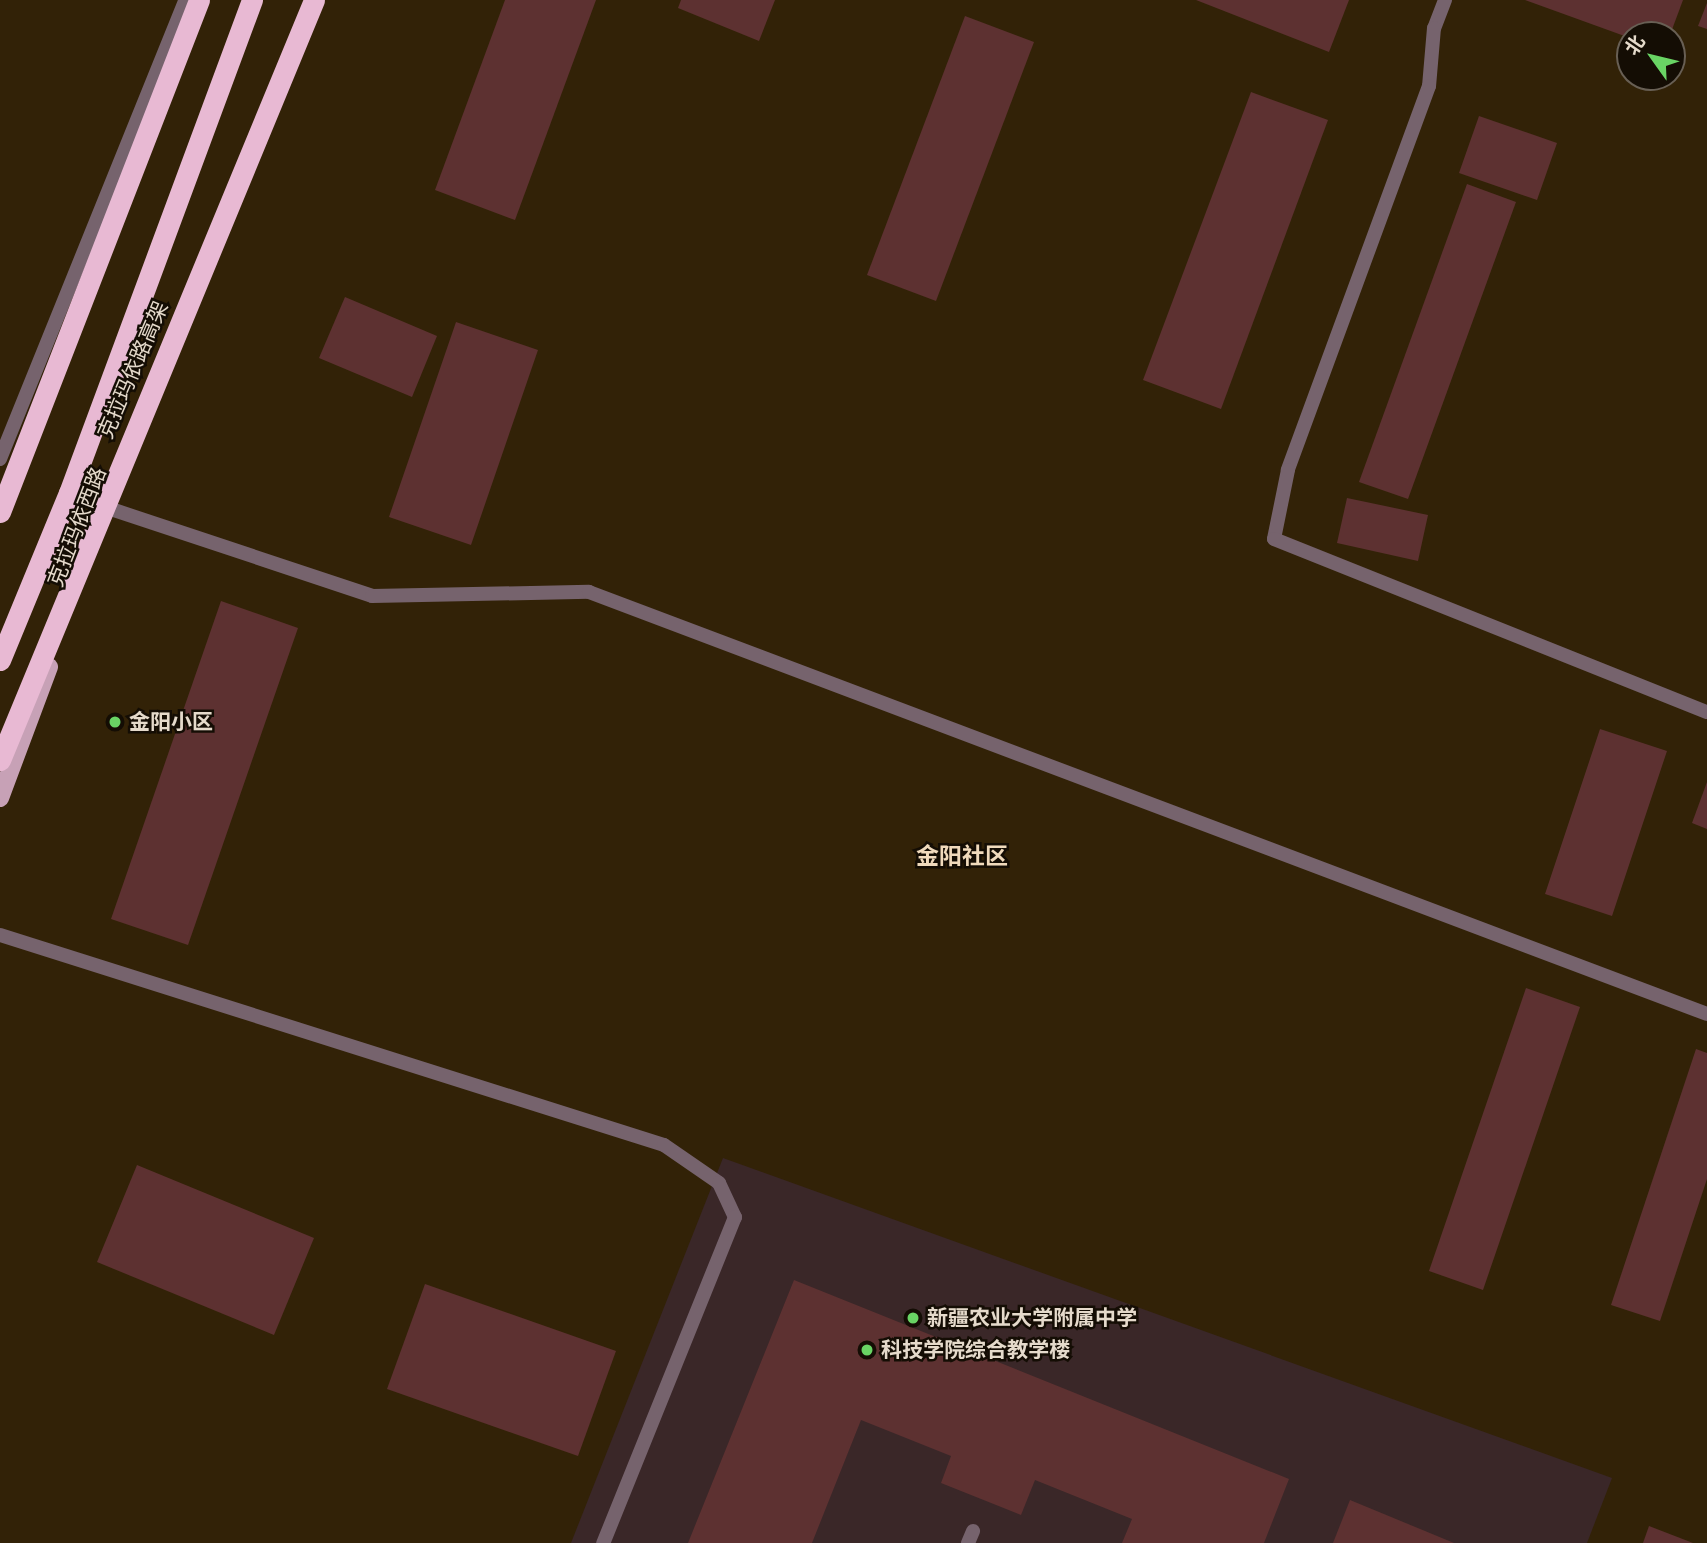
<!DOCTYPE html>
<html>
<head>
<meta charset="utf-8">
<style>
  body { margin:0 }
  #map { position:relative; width:1707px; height:1543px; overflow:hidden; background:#322207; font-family:Cabin,"Noto Sans SC",sans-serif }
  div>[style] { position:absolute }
  .education>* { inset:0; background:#3a2728 }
  .building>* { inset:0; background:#5d3131 }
  .lane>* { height:14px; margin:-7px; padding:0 7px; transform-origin:7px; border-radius:7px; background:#76636d }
  .street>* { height:14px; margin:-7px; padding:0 7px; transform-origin:7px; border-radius:7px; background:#76636d }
  .primary>* { height:18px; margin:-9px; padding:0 9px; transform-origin:9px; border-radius:9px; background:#c7a1b6 }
  .highway>* { height:21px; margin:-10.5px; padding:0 10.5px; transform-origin:10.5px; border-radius:10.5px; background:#e8b9d3 }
  .highway-bridge>* { height:21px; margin:-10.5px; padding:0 10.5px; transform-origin:10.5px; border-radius:10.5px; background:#e8b9d3 }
  .dots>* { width:19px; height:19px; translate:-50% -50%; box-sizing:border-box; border:4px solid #140d04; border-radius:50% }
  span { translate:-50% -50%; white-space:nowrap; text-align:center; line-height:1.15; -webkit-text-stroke:5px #140d04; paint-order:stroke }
  .street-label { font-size:21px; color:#e5dacb }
  .poi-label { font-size:21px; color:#e5dacb; font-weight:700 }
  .left { translate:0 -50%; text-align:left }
  .neighbourhood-label { font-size:23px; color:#f0dabc; font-weight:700 }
  .north { position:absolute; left:1616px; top:21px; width:70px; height:70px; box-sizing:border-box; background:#140d04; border:2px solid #685f54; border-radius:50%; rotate:304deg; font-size:19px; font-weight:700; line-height:28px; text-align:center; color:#e5dacb }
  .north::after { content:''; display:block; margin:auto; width:24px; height:32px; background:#69d464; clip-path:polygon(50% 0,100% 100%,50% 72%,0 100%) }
</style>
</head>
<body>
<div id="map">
  <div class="education">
    <i style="clip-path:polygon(723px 1158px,1612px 1478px,1587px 1543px,571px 1543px)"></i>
  </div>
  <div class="building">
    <i style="clip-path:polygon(505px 0,596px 0,515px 220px,435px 190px)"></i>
    <i style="clip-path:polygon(681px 0,775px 0,759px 41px,678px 8px)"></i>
    <i style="clip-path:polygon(1196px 0,1349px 0,1329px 52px)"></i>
    <i style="clip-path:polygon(1525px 0,1683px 0,1670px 35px,1630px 38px)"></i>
    <i style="clip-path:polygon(1707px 3px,1707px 29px,1698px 26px)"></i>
    <i style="clip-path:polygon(965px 16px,1034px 42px,936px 301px,867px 275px)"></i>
    <i style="clip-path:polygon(1251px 92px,1328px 120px,1221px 409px,1143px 380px)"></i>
    <i style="clip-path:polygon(1479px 116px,1557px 143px,1537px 200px,1459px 173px)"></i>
    <i style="clip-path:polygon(1467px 184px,1516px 202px,1408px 499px,1359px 482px)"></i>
    <i style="clip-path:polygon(345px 297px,437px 336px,412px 397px,319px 358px)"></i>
    <i style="clip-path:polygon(456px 322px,538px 350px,471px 545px,389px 517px)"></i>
    <i style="clip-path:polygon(1347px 498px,1428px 515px,1418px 561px,1337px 543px)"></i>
    <i style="clip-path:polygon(221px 601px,298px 628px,188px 945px,111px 919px)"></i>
    <i style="clip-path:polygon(1600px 729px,1667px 751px,1612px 916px,1545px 894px)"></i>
    <i style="clip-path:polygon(1707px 782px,1707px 829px,1692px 823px)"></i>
    <i style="clip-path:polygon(1526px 988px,1580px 1007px,1483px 1290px,1429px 1271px)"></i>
    <i style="clip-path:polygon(1696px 1049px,1707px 1053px,1707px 1179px,1660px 1321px,1611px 1305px)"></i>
    <i style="clip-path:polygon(137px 1165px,314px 1238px,274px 1335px,97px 1262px)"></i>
    <i style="clip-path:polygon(794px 1280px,1289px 1479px,1264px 1543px,1122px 1543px,1132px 1519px,1035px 1480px,1021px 1515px,941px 1483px,951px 1456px,861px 1420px,812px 1543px,688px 1543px)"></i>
    <i style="clip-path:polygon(425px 1284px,616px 1351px,578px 1456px,387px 1389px)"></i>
    <i style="clip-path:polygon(1350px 1500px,1454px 1543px,1333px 1543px)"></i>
    <i style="clip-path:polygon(1649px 1526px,1693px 1543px,1643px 1543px)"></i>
  </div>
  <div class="lane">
    <i style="left:1445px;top:0;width:30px;rotate:111deg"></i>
    <i style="left:1434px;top:28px;width:58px;rotate:94.9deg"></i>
    <i style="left:1429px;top:86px;width:409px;rotate:110.2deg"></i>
    <i style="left:1288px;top:470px;width:70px;rotate:101.5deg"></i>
    <i style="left:1274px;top:539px;width:466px;rotate:21.8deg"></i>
  </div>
  <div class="street">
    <i style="left:0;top:459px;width:495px;rotate:-68deg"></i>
    <i style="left:108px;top:508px;width:278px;rotate:18.4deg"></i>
    <i style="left:372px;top:596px;width:217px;rotate:-1.1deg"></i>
    <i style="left:589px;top:592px;width:1195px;rotate:20.68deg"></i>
    <i style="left:0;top:935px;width:696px;rotate:17.55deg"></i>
    <i style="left:664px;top:1145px;width:67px;rotate:34.6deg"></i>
    <i style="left:719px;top:1183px;width:38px;rotate:65deg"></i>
    <i style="left:735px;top:1217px;width:352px;rotate:112deg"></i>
    <i style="left:968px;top:1543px;width:13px;rotate:-67deg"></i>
  </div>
  <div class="primary">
    <i style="left:0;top:798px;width:140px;rotate:-69.5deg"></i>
  </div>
  <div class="highway">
    <i style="left:0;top:512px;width:549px;rotate:-68.76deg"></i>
  </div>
  <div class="highway-bridge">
    <i style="left:0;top:660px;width:181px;rotate:-67.6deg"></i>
    <i style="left:69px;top:493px;width:526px;rotate:-69.64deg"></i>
    <i style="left:0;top:760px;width:822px;rotate:-67.55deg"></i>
  </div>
  <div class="dots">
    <i style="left:115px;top:722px;background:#69d464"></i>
    <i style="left:913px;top:1318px;background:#69d464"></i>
    <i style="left:867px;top:1350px;background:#69d464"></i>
  </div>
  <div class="street-label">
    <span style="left:133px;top:370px;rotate:-67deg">克拉玛依路高架</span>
    <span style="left:77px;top:527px;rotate:-69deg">克拉玛依西路</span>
  </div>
  <div class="poi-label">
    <span class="left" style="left:129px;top:722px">金阳小区</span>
    <span class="left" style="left:927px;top:1318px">新疆农业大学附属中学</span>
    <span class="left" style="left:881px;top:1350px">科技学院综合教学楼</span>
  </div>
  <div class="neighbourhood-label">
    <span style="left:962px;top:856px">金阳社区</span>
  </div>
  <div class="north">北</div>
</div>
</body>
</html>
